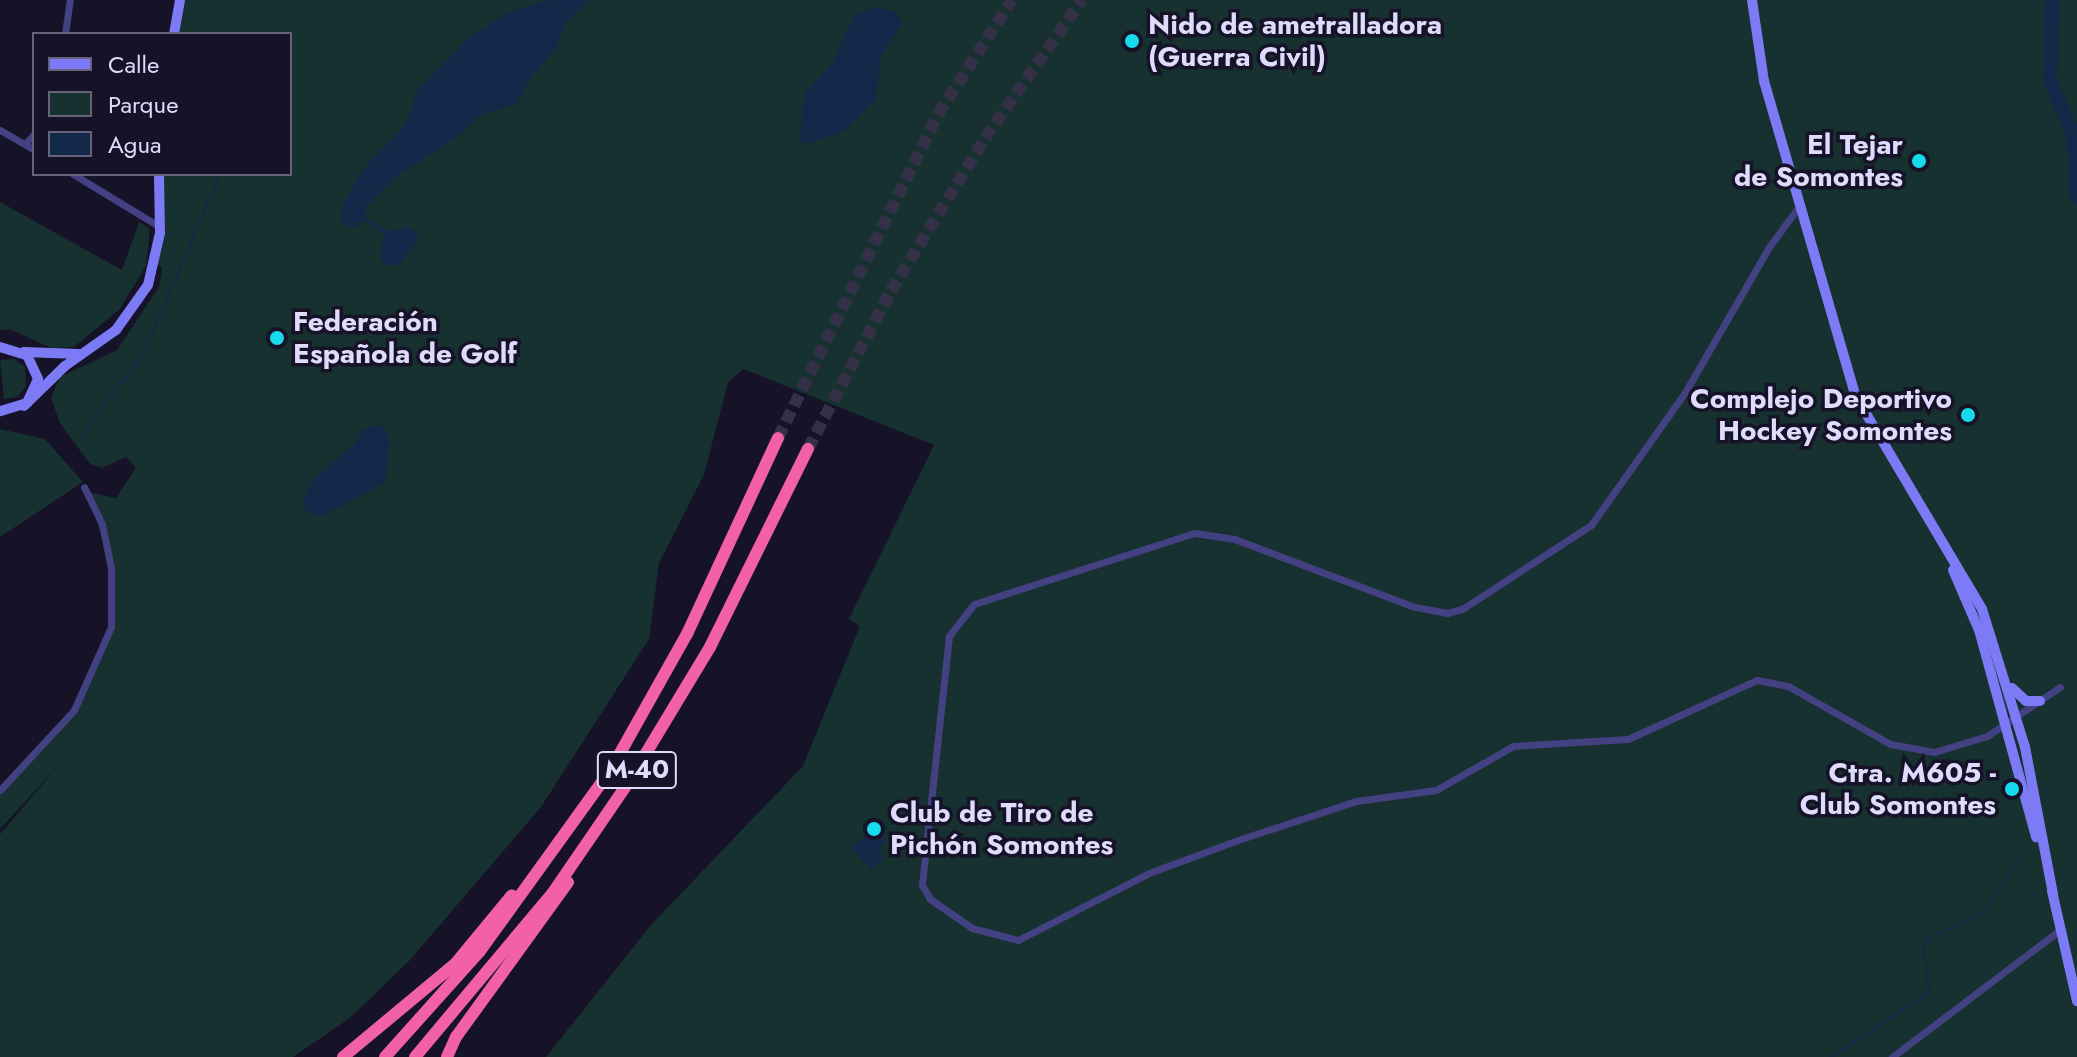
<!DOCTYPE html>
<html>
<head>
<meta charset="utf-8">
<style>
  body { margin:0 }
  #map { position:relative; width:2077px; height:1057px; overflow:hidden; background:#161227; font-family:Jost,sans-serif }
  div>[style] { position:absolute }
  .green>* { inset:0; background:#163130 }
  .water>* { inset:0; background:#13294a }
  .stream>* { height:2px; margin:-1px; padding:0 1px; transform-origin:1px; border-radius:1px; background:#13294a }
  .river>* { height:14px; margin:-7px; padding:0 7px; transform-origin:7px; border-radius:7px; background:#13294a }
  .highway-tunnel>* { height:12px; margin-top:-6px; transform-origin:0; background:repeating-linear-gradient(90deg,#343047 0 12px,transparent 0 18px) }
  .street>* { height:7px; margin:-3.5px; padding:0 3.5px; transform-origin:3.5px; border-radius:3.5px; background:#434182 }
  .secondary>* { height:10px; margin:-5px; padding:0 5px; transform-origin:5px; border-radius:5px; background:#7c7af4 }
  .highway>* { height:12px; margin:-6px; padding:0 6px; transform-origin:6px; border-radius:6px; background:#f260a8 }
  .dots>* { width:22px; height:22px; translate:-50% -50%; box-sizing:border-box; border:4px solid #161227; border-radius:50% }
  span { translate:-50% -50%; white-space:nowrap; text-align:center; line-height:1.15; -webkit-text-stroke:7px #161227; paint-order:stroke }
  .shield-label span { padding:2px 6px; background:#161227; border:2px solid; border-radius:6px; -webkit-text-stroke-width:0 }
  .shield-label { font-size:26px; color:#dfdbfc; font-weight:700 }
  .poi-label { font-size:28px; color:#dfdbfc; font-weight:700 }
  .left { translate:0 -50%; text-align:left }
  .right { translate:-100% -50%; text-align:right }
  .legend { position:absolute; left:32px; top:32px; width:260px; height:144px; box-sizing:border-box; background:#161227; border:2px solid #66627c; margin:0; padding:10px 14px; list-style:none; font-size:24px; color:#dfdbfc }
  .legend li { display:flex; align-items:center; gap:16px; height:40px }
  .legend b { width:40px; border:2px solid #66627c }
</style>
</head>
<body>
<div id="map">
  <div class="green">
    <i style="clip-path:polygon(182px 0,2077px 0,2077px 1057px,546px 1057px,651px 925px,803px 766px,860px 626px,849px 619px,934px 445px,743px 369px,728px 382px,704px 475px,659px 563px,649px 639px,541px 807px,410px 960px,350px 1018px,293px 1057px,0 1057px,0 834px,58px 766px,0 829px,0 790px,74px 710px,111px 627px,111px 568px,88px 492px,116px 498px,136px 468px,126px 457px,102px 468px,90px 464px,60px 423px,51px 398px,60px 377px,117px 350px,159px 287px,162px 268px,154px 262px,157px 174px,290px 174px,290px 34px,177px 34px)"></i>
    <i style="clip-path:polygon(0 202px,122px 270px,139px 222px,150px 229px,146px 266px,119px 310px,74px 347px,51px 348px,9px 329px,0 330px)"></i>
    <i style="clip-path:polygon(14px 359px,25px 367px,26px 387px,17px 397px,4px 399px,0 360px)"></i>
    <i style="clip-path:polygon(0 429px,45px 439px,83px 482px,0 537px)"></i>
  </div>
  <div class="water">
    <i style="clip-path:polygon(549px 0,590px 0,565px 24px,554px 52px,533px 74px,515px 105px,481px 114px,456px 138px,401px 173px,367px 206px,365px 217px,377px 226px,387px 231px,411px 227px,419px 238px,399px 266px,385px 264px,380px 259px,384px 235px,365px 220px,354px 228px,341px 222px,343px 203px,366px 166px,406px 124px,418px 90px,466px 40px,508px 12px)"></i>
    <i style="clip-path:polygon(875px 7px,893px 11px,903px 22px,881px 56px,876px 99px,843px 132px,805px 144px,800px 141px,804px 94px,833px 63px,854px 15px)"></i>
    <i style="clip-path:polygon(376px 425px,384px 427px,390px 441px,385px 482px,321px 517px,306px 511px,303px 500px,314px 478px,354px 445px,362px 430px)"></i>
    <i style="clip-path:polygon(874px 828px,886px 842px,877px 849px,884px 858px,871px 870px,851px 848px)"></i>
  </div>
  <div class="stream">
    <i style="left:80px;top:439px;width:109px;rotate:-53.5deg"></i>
    <i style="left:145px;top:351px;width:192px;rotate:-67deg"></i>
    <i style="left:1831px;top:1057px;width:118px;rotate:-33.6deg"></i>
    <i style="left:1929px;top:992px;width:44px;rotate:-96.5deg"></i>
    <i style="left:1924px;top:948px;width:13px;rotate:-58deg"></i>
    <i style="left:1931px;top:937px;width:56px;rotate:-25.2deg"></i>
    <i style="left:1982px;top:913px;width:75px;rotate:-56.9deg"></i>
  </div>
  <div class="river">
    <i style="left:2052px;top:0;width:81px;rotate:91.4deg"></i>
    <i style="left:2050px;top:81px;width:57px;rotate:66.1deg"></i>
    <i style="left:2073px;top:133px;width:65px;rotate:86.5deg"></i>
  </div>
  <div class="highway-tunnel">
    <i style="left:778px;top:438px;width:361px;rotate:-63.7deg"></i>
    <i style="left:938px;top:114px;width:136px;rotate:-57deg"></i>
    <i style="left:808px;top:449px;width:178px;rotate:-62.3deg"></i>
    <i style="left:891px;top:291px;width:180px;rotate:-58.4deg"></i>
    <i style="left:985px;top:138px;width:169px;rotate:-54.9deg"></i>
  </div>
  <div class="street">
    <i style="left:65px;top:34px;width:34px;rotate:-82deg"></i>
    <i style="left:0;top:130px;width:39px;rotate:30deg"></i>
    <i style="left:25px;top:144px;width:13px;rotate:-48deg"></i>
    <i style="left:73px;top:174px;width:102px;rotate:31.3deg"></i>
    <i style="left:1800px;top:205px;width:52px;rotate:126.4deg"></i>
    <i style="left:1769px;top:247px;width:166px;rotate:120deg"></i>
    <i style="left:1686px;top:391px;width:164px;rotate:125.3deg"></i>
    <i style="left:1591px;top:525px;width:154px;rotate:146.9deg"></i>
    <i style="left:1462px;top:609px;width:16px;rotate:165deg"></i>
    <i style="left:1447px;top:613px;width:36px;rotate:-169deg"></i>
    <i style="left:1412px;top:606px;width:189px;rotate:-159.3deg"></i>
    <i style="left:1235px;top:539px;width:41px;rotate:-171.7deg"></i>
    <i style="left:1194px;top:533px;width:231px;rotate:162.1deg"></i>
    <i style="left:974px;top:604px;width:41px;rotate:128deg"></i>
    <i style="left:949px;top:636px;width:250px;rotate:96.2deg"></i>
    <i style="left:922px;top:885px;width:16px;rotate:60deg"></i>
    <i style="left:930px;top:899px;width:51px;rotate:34.6deg"></i>
    <i style="left:972px;top:928px;width:48px;rotate:14.6deg"></i>
    <i style="left:1018px;top:940px;width:147px;rotate:-27.1deg"></i>
    <i style="left:1149px;top:873px;width:95px;rotate:-20.3deg"></i>
    <i style="left:1238px;top:840px;width:124px;rotate:-18.3deg"></i>
    <i style="left:1356px;top:801px;width:81px;rotate:-7.8deg"></i>
    <i style="left:1436px;top:790px;width:89px;rotate:-29.7deg"></i>
    <i style="left:1513px;top:746px;width:115px;rotate:-3.5deg"></i>
    <i style="left:1628px;top:739px;width:142px;rotate:-24.6deg"></i>
    <i style="left:1757px;top:680px;width:32px;rotate:11deg"></i>
    <i style="left:1788px;top:686px;width:117px;rotate:29.6deg"></i>
    <i style="left:1890px;top:744px;width:45px;rotate:10.3deg"></i>
    <i style="left:1934px;top:752px;width:55px;rotate:-16.8deg"></i>
    <i style="left:1987px;top:736px;width:88px;rotate:-33.9deg"></i>
    <i style="left:0;top:790px;width:109px;rotate:-47.2deg"></i>
    <i style="left:74px;top:710px;width:91px;rotate:-66deg"></i>
    <i style="left:111px;top:627px;width:59px;rotate:-90deg"></i>
    <i style="left:111px;top:568px;width:45px;rotate:-101.6deg"></i>
    <i style="left:102px;top:524px;width:41px;rotate:-115.9deg"></i>
    <i style="left:1892px;top:1057px;width:212px;rotate:-37.1deg"></i>
  </div>
  <div class="secondary">
    <i style="left:1752px;top:0;width:82px;rotate:81.6deg"></i>
    <i style="left:1764px;top:81px;width:327px;rotate:73.8deg"></i>
    <i style="left:1855px;top:395px;width:249px;rotate:59.3deg"></i>
    <i style="left:1982px;top:609px;width:145px;rotate:72.7deg"></i>
    <i style="left:2025px;top:747px;width:150px;rotate:79.2deg"></i>
    <i style="left:174px;top:34px;width:35px;rotate:-80deg"></i>
    <i style="left:0;top:347px;width:28px;rotate:17deg"></i>
    <i style="left:27px;top:355px;width:26px;rotate:65deg"></i>
    <i style="left:38px;top:379px;width:26px;rotate:115deg"></i>
    <i style="left:27px;top:403px;width:28px;rotate:163deg"></i>
    <i style="left:24px;top:352px;width:55px;rotate:2.1deg"></i>
    <i style="left:24px;top:406px;width:57px;rotate:-44.3deg"></i>
    <i style="left:65px;top:366px;width:62px;rotate:-35.2deg"></i>
    <i style="left:116px;top:330px;width:55px;rotate:-54.6deg"></i>
    <i style="left:148px;top:285px;width:53px;rotate:-77deg"></i>
    <i style="left:160px;top:233px;width:59px;rotate:-91deg"></i>
    <i style="left:1953px;top:570px;width:65px;rotate:66.6deg"></i>
    <i style="left:1979px;top:630px;width:215px;rotate:74.6deg"></i>
    <i style="left:2012px;top:688px;width:19px;rotate:43deg"></i>
    <i style="left:2026px;top:701px;width:14px"></i>
    <i style="left:2052px;top:891px;width:113px;rotate:77.2deg"></i>
  </div>
  <div class="highway">
    <i style="left:343px;top:1057px;width:146px;rotate:-39.7deg"></i>
    <i style="left:455px;top:964px;width:89px;rotate:-50.4deg"></i>
    <i style="left:385px;top:1057px;width:142px;rotate:-48.1deg"></i>
    <i style="left:480px;top:951px;width:222px;rotate:-54.2deg"></i>
    <i style="left:610px;top:771px;width:157px;rotate:-60.7deg"></i>
    <i style="left:687px;top:634px;width:216px;rotate:-65.1deg"></i>
    <i style="left:415px;top:1057px;width:213px;rotate:-50deg"></i>
    <i style="left:552px;top:894px;width:135px;rotate:-55.6deg"></i>
    <i style="left:628px;top:783px;width:159px;rotate:-58.9deg"></i>
    <i style="left:710px;top:647px;width:221px;rotate:-63.7deg"></i>
    <i style="left:447px;top:1057px;width:22px;rotate:-66deg"></i>
    <i style="left:456px;top:1037px;width:191px;rotate:-54.1deg"></i>
  </div>
  <div class="dots">
    <i style="left:1132px;top:41px;background:#17daec"></i>
    <i style="left:1919px;top:161px;background:#17daec"></i>
    <i style="left:277px;top:338px;background:#17daec"></i>
    <i style="left:1968px;top:415px;background:#17daec"></i>
    <i style="left:2012px;top:789px;background:#17daec"></i>
    <i style="left:874px;top:829px;background:#17daec"></i>
  </div>
  <div class="shield-label">
    <span style="left:637px;top:770px">M-40</span>
  </div>
  <div class="poi-label">
    <span class="left" style="left:1148px;top:41px">Nido de ametralladora<br>(Guerra Civil)</span>
    <span class="right" style="left:1903px;top:161px">El Tejar<br>de Somontes</span>
    <span class="left" style="left:293px;top:338px">Federación<br>Española de Golf</span>
    <span class="right" style="left:1952px;top:415px">Complejo Deportivo<br>Hockey Somontes</span>
    <span class="right" style="left:1996px;top:789px">Ctra. M605 -<br>Club Somontes</span>
    <span class="left" style="left:890px;top:829px">Club de Tiro de<br>Pichón Somontes</span>
  </div>
  <ul class="legend">
  <li><b style="height:10px;background:#7c7af4"></b>Calle</li>
  <li><b style="height:22px;background:#163130"></b>Parque</li>
  <li><b style="height:22px;background:#13294a"></b>Agua</li>
  </ul>
</div>
</body>
</html>
